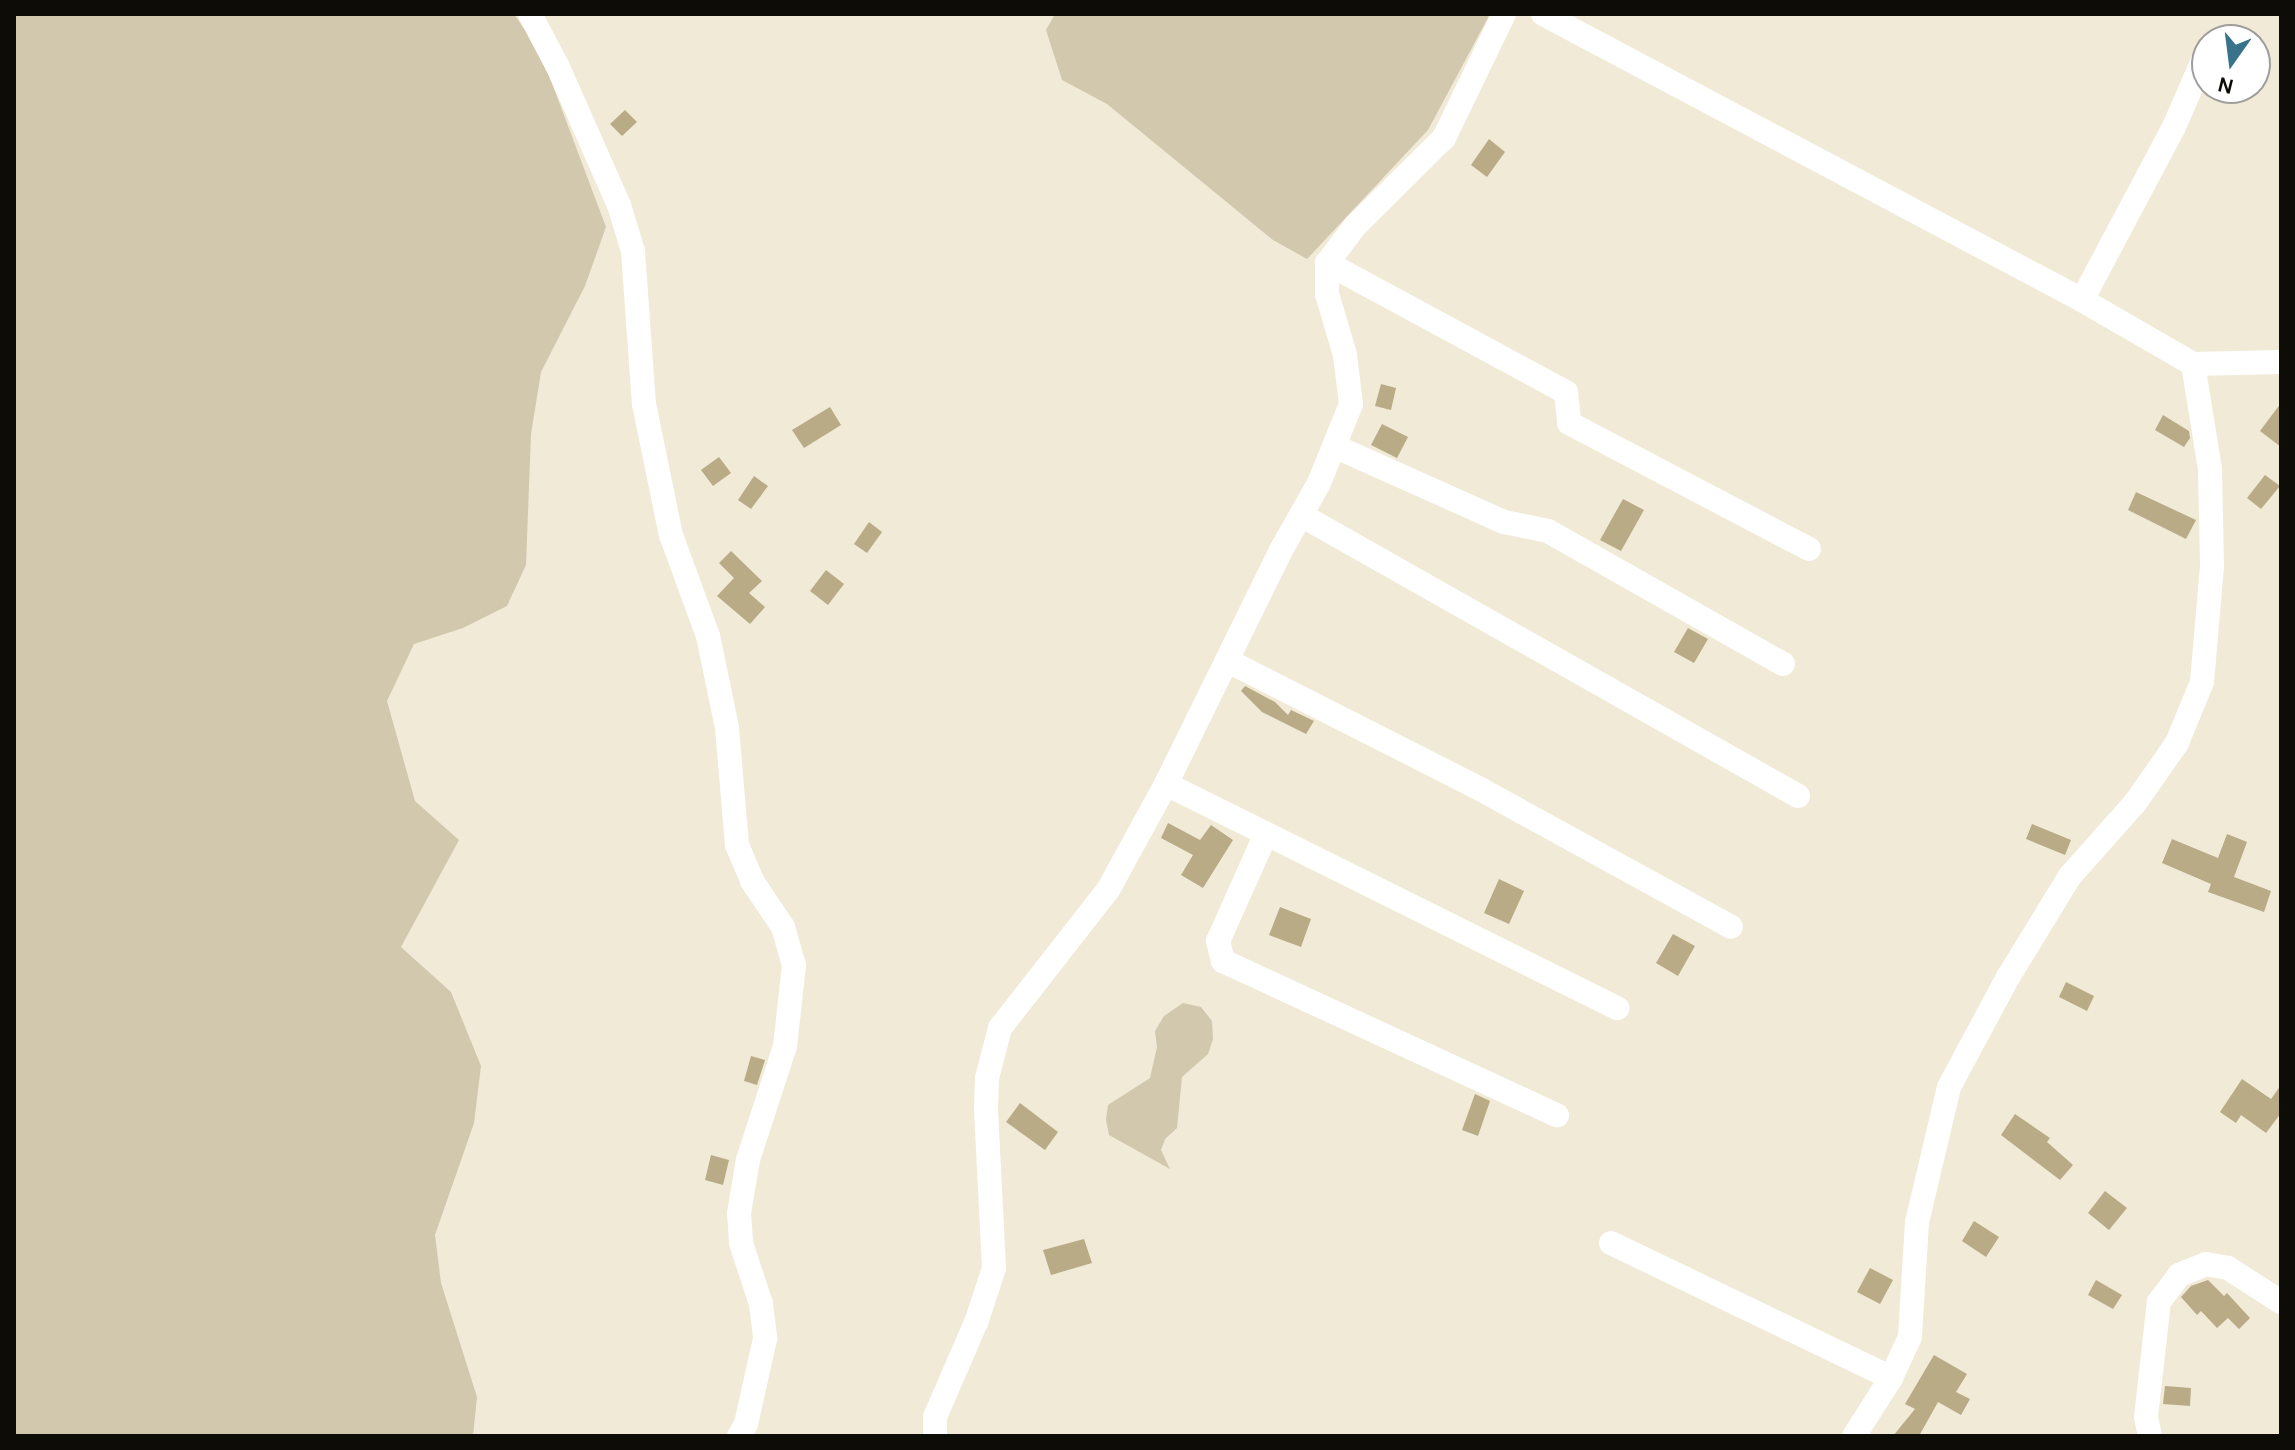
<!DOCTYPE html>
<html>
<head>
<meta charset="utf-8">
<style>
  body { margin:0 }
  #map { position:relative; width:2295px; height:1450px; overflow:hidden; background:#f0ead7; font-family:Karla,sans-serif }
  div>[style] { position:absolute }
  .green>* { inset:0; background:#d2c8ae }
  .building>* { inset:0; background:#b8ab86 }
  .street>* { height:24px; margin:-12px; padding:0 12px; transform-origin:12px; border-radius:12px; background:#fff }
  span { translate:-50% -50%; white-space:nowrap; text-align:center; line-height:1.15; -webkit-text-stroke:6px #fff; paint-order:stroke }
  .frame { position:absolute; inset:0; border:16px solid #0e0c07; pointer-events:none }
  .north { position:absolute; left:2191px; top:24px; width:80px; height:80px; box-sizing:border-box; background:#fff; border:2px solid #9f9e9c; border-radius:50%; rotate:194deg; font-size:22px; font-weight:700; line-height:32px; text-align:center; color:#0e0c07 }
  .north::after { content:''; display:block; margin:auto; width:28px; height:36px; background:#38738b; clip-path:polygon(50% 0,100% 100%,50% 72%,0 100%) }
</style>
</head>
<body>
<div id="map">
  <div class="green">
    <i style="clip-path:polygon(14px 14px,514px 14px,541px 54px,606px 227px,585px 286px,541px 372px,531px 434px,526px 565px,507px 606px,463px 628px,414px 644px,387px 701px,415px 801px,459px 840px,401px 947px,451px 992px,481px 1066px,474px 1123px,435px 1235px,441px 1283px,477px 1397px,473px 1436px,14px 1436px)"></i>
    <i style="clip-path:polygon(1055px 14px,1490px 14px,1428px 130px,1307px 259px,1273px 240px,1107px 104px,1062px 80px,1046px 30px)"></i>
    <i style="clip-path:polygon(1183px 1003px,1201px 1007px,1212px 1021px,1213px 1039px,1208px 1054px,1182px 1077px,1177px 1128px,1165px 1139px,1161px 1150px,1170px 1169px,1109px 1135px,1106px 1120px,1108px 1105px,1150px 1078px,1157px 1047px,1155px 1031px,1164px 1016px)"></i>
  </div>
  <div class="building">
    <i style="clip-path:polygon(625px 110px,637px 122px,622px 136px,610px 124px)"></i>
    <i style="clip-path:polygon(1489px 139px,1505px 152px,1487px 177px,1471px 165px)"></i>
    <i style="clip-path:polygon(1381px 384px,1396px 388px,1391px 410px,1375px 406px)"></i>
    <i style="clip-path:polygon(2281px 403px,2281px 447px,2260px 431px)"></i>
    <i style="clip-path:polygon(830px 407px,841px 425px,804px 448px,792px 430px)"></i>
    <i style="clip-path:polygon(2163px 415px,2189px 431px,2190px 438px,2184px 447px,2155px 430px)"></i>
    <i style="clip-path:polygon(1382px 424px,1408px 437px,1397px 458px,1371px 445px)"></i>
    <i style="clip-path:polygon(719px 457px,731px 473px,713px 486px,701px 470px)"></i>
    <i style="clip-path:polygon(2265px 475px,2280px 486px,2261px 509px,2247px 498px)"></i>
    <i style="clip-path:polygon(754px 476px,768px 486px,751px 509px,738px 500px)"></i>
    <i style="clip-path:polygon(2136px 492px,2196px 520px,2186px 539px,2128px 510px)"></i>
    <i style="clip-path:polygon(1623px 499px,1644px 510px,1621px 551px,1600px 540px)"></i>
    <i style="clip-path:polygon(869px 522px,882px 532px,867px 553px,854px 544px)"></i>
    <i style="clip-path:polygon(731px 551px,762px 581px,749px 593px,765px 607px,750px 624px,717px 596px,734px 578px,719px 563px)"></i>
    <i style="clip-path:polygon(826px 570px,844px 584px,828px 605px,810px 591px)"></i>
    <i style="clip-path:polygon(1688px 628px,1708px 639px,1694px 663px,1674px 652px)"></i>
    <i style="clip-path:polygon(1245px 686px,1275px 702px,1288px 715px,1291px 710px,1314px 721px,1306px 734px,1262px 712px,1241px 691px)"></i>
    <i style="clip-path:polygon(1168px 823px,1200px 840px,1211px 825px,1233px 840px,1203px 888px,1181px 875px,1193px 855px,1161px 838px)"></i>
    <i style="clip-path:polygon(2032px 824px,2071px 840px,2065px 855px,2026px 839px)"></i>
    <i style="clip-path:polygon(2227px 834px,2247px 842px,2234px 877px,2271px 891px,2264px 912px,2208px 892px,2211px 884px,2162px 863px,2172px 839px,2218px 858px)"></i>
    <i style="clip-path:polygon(1499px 879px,1524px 891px,1509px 924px,1484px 913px)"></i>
    <i style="clip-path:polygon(1280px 907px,1311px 919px,1301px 947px,1269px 935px)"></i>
    <i style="clip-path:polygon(1673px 934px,1695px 946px,1678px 976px,1656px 963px)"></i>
    <i style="clip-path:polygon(2066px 982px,2094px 996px,2087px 1011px,2059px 997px)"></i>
    <i style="clip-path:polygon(751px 1056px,765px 1060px,757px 1085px,744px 1081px)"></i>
    <i style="clip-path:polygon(2242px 1079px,2271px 1099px,2281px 1085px,2281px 1113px,2266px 1133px,2241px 1115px,2236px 1123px,2220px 1112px)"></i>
    <i style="clip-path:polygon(1475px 1094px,1490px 1101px,1478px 1136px,1462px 1130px)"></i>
    <i style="clip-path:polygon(1020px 1103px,1058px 1132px,1045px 1150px,1006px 1122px)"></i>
    <i style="clip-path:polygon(2015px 1114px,2050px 1138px,2047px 1142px,2073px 1165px,2060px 1180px,2001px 1135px)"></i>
    <i style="clip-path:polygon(711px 1155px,729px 1160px,723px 1185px,705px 1180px)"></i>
    <i style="clip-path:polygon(2105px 1191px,2127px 1208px,2109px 1230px,2088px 1213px)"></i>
    <i style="clip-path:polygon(1974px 1221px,1999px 1237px,1986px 1257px,1962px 1241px)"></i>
    <i style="clip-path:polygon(1084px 1239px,1092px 1263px,1051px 1275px,1043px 1250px)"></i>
    <i style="clip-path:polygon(1870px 1268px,1893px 1280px,1880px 1304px,1857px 1292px)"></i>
    <i style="clip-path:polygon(2096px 1280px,2122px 1295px,2113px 1309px,2088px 1295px)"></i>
    <i style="clip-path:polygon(2208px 1280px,2224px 1296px,2227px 1293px,2250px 1318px,2239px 1329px,2228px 1318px,2217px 1328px,2201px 1311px,2197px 1315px,2181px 1297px,2191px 1286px)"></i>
    <i style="clip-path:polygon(1934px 1355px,1967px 1374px,1956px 1392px,1970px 1399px,1961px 1415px,1938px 1402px,1919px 1436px,1893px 1436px,1915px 1409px,1905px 1404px)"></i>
    <i style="clip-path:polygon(2165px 1386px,2191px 1388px,2190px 1406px,2163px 1404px)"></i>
  </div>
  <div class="street">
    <i style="left:530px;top:14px;width:60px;rotate:62.2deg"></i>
    <i style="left:558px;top:67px;width:151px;rotate:66.2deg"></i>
    <i style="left:619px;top:205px;width:48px;rotate:73.1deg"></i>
    <i style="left:633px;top:251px;width:153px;rotate:85.9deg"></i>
    <i style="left:644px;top:404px;width:134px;rotate:78.4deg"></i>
    <i style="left:671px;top:535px;width:108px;rotate:69.9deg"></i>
    <i style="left:708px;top:636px;width:94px;rotate:78.3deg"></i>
    <i style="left:727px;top:728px;width:117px;rotate:85.1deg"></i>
    <i style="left:737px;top:845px;width:39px;rotate:67deg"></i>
    <i style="left:752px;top:881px;width:55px;rotate:56deg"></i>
    <i style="left:783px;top:927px;width:40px;rotate:74deg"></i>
    <i style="left:794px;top:965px;width:81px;rotate:96.3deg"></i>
    <i style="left:785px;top:1046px;width:120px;rotate:108deg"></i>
    <i style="left:748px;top:1160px;width:54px;rotate:99.6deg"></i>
    <i style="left:739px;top:1213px;width:30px;rotate:86deg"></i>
    <i style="left:741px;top:1243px;width:64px;rotate:71.8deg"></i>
    <i style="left:761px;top:1304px;width:35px;rotate:83deg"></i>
    <i style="left:765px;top:1339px;width:87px;rotate:102.6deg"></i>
    <i style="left:746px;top:1424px;width:14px;rotate:120deg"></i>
    <i style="left:1543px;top:14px;width:610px;rotate:27.95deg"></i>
    <i style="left:2082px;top:300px;width:128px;rotate:30deg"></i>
    <i style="left:2193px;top:364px;width:106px;rotate:80.8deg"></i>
    <i style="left:2210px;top:469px;width:97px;rotate:88.8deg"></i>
    <i style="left:2212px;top:566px;width:116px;rotate:94.9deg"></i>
    <i style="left:2202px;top:682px;width:66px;rotate:112.3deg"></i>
    <i style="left:2177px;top:743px;width:73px;rotate:125deg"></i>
    <i style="left:2135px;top:803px;width:98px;rotate:131.7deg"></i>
    <i style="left:2070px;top:876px;width:119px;rotate:121.5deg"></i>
    <i style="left:2008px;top:977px;width:125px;rotate:118.2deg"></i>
    <i style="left:1949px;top:1087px;width:139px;rotate:103.3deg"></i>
    <i style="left:1917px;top:1222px;width:115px;rotate:93.5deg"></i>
    <i style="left:1910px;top:1337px;width:45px;rotate:114.9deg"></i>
    <i style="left:1891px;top:1378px;width:69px;rotate:122.5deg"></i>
    <i style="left:1327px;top:263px;width:272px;rotate:28.4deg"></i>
    <i style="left:1566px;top:392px;width:31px;rotate:84deg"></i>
    <i style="left:1569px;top:423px;width:271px;rotate:27.7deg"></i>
    <i style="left:2082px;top:300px;width:194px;rotate:-62deg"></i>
    <i style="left:2173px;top:129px;width:85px;rotate:-66.4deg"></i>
    <i style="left:2193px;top:364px;width:88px;rotate:-1.3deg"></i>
    <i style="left:1334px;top:446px;width:186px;rotate:24.1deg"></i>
    <i style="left:1504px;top:522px;width:45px;rotate:11.6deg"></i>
    <i style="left:1548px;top:531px;width:270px;rotate:29.5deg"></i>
    <i style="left:1301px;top:515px;width:571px;rotate:29.48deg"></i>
    <i style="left:1228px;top:661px;width:285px;rotate:26.9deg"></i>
    <i style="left:1482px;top:790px;width:284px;rotate:28.8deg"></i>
    <i style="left:1166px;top:784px;width:504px;rotate:26.41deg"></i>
    <i style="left:1265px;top:836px;width:115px;rotate:114.1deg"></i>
    <i style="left:1218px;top:941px;width:21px;rotate:76deg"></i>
    <i style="left:1223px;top:961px;width:368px;rotate:24.8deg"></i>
    <i style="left:1611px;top:1243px;width:311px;rotate:25.7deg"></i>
    <i style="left:935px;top:1436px;width:19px;rotate:-90deg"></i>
    <i style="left:935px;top:1417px;width:106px;rotate:-66.6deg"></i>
    <i style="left:977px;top:1320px;width:55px;rotate:-71.9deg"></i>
    <i style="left:994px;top:1268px;width:160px;rotate:-92.9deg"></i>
    <i style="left:986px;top:1108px;width:30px;rotate:-88deg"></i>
    <i style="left:987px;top:1078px;width:52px;rotate:-75.4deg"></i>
    <i style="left:1000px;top:1028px;width:175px;rotate:-52deg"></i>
    <i style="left:1108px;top:890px;width:121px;rotate:-61.3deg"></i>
    <i style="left:1166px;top:784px;width:258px;rotate:-63.8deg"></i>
    <i style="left:1280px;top:552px;width:79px;rotate:-60.5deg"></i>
    <i style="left:1319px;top:483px;width:85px;rotate:-67.9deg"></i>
    <i style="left:1351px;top:404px;width:49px;rotate:-97deg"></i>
    <i style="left:1345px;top:355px;width:64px;rotate:-106.4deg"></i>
    <i style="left:1327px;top:294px;width:31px;rotate:-90deg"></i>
    <i style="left:1327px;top:263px;width:48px;rotate:-52.7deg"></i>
    <i style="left:1356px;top:225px;width:124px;rotate:-44.7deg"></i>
    <i style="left:1444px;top:138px;width:138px;rotate:-64.2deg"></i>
    <i style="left:2150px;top:1436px;width:19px;rotate:-102deg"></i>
    <i style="left:2146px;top:1417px;width:116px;rotate:-83.6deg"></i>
    <i style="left:2159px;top:1302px;width:34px;rotate:-53deg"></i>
    <i style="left:2179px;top:1275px;width:29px;rotate:-22deg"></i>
    <i style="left:2206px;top:1264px;width:22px;rotate:10deg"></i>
    <i style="left:2228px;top:1268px;width:63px;rotate:32.7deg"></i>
  </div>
  <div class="frame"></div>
  <div class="north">N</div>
</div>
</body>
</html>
